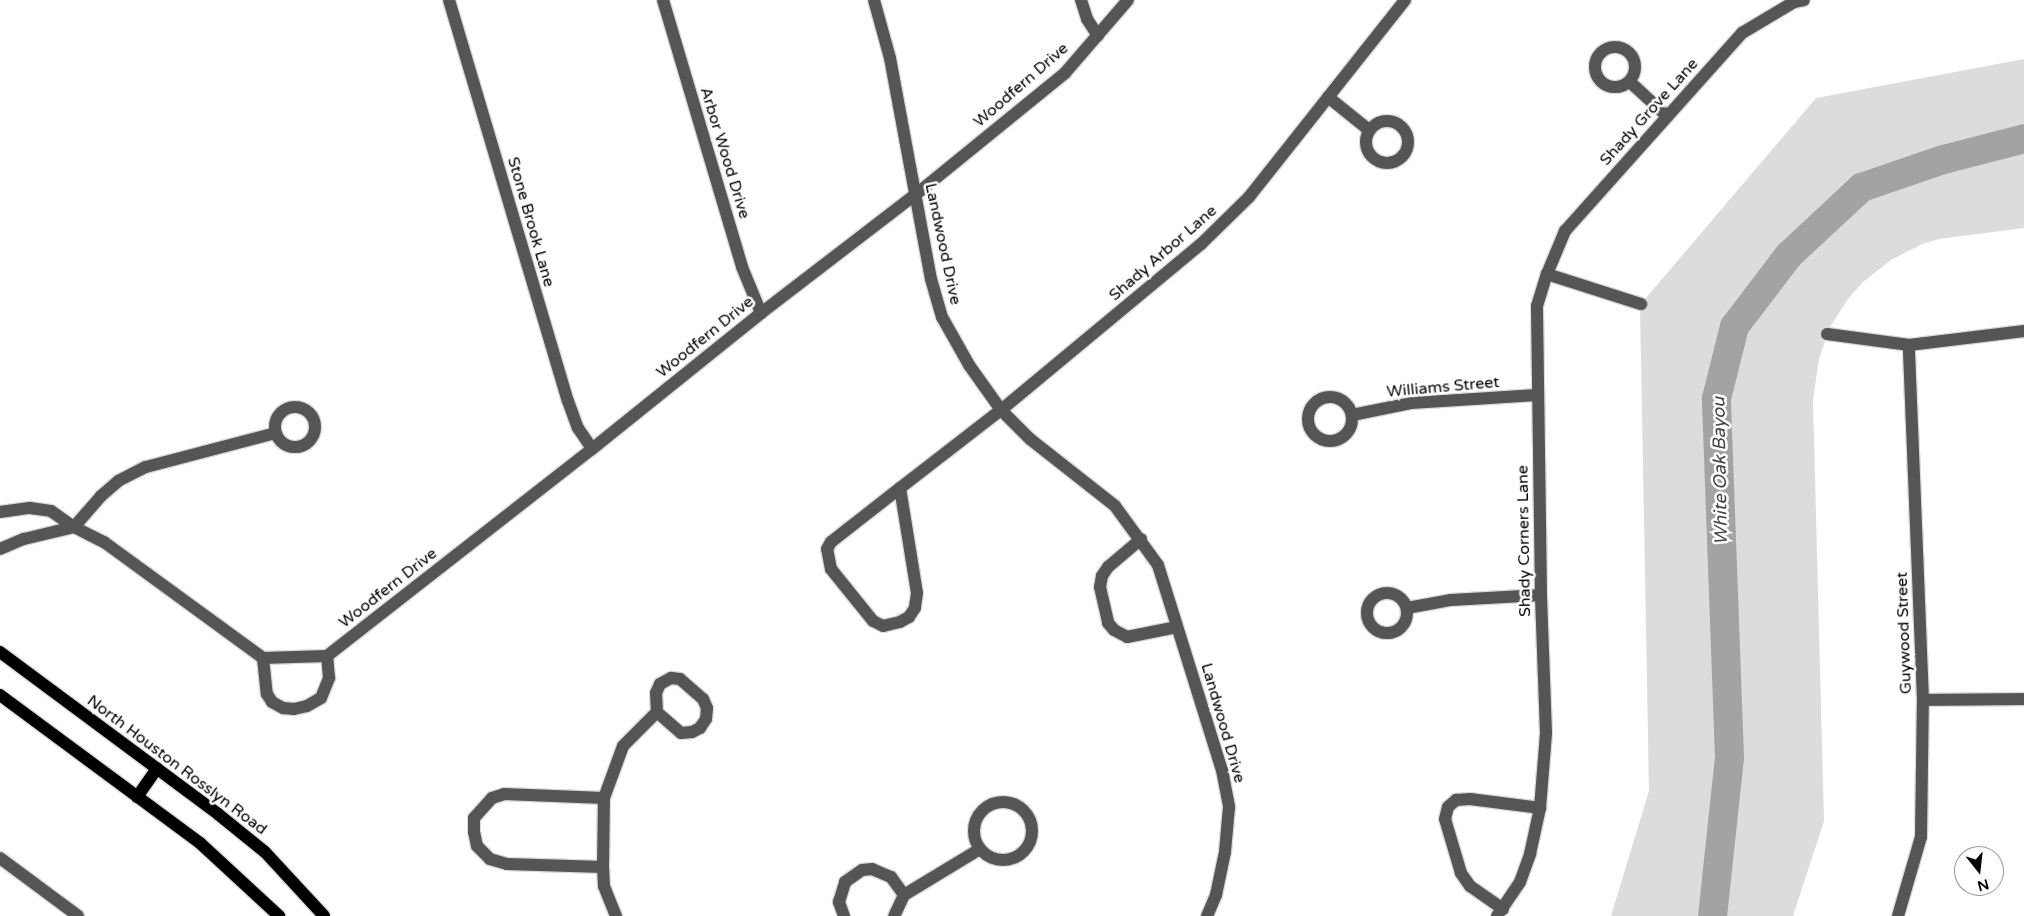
<!DOCTYPE html>
<html>
<head>
<meta charset="utf-8">
<style>
  body { margin:0 }
  #map { position:relative; width:2024px; height:916px; overflow:hidden; background:#fff; font-family:"Varela Round",sans-serif }
  div>[style] { position:absolute }
  .green>* { inset:0; background:#dcdcdc }
  .river>* { height:29px; margin:-14.5px; padding:0 14.5px; transform-origin:14.5px; border-radius:14.5px; background:#a3a3a3 }
  .roads { filter:drop-shadow(1px 0 #dbdbdb) drop-shadow(-1px 0 #dbdbdb) drop-shadow(0 1px #dbdbdb) drop-shadow(0 -1px #dbdbdb) }
  .minor>* { height:12px; margin:-6px; padding:0 6px; transform-origin:6px; border-radius:6px; background:#555 }
  .minor>.ring { margin:-6px; padding:0; box-sizing:content-box; background:none; border:12px solid #555; border-radius:50% }
  .major>* { height:12px; margin:-6px; padding:0 6px; transform-origin:6px; border-radius:6px; background:#000 }
  span { translate:-50% -50%; white-space:nowrap; text-align:center; line-height:1.15; -webkit-text-stroke:5px #fff; paint-order:stroke }
  .street-label { font-size:16px; color:#000 }
  .water-label { font-size:18px; color:#444; font-style:italic }
  .north { position:absolute; left:1954px; top:846px; width:50px; height:50px; box-sizing:border-box; background:#fff; border:1px solid #999; border-radius:50%; rotate:164deg; font-size:14px; font-weight:700; line-height:20px; text-align:center; color:#000 }
  .north::after { content:''; display:block; margin:auto; width:18px; height:22px; background:#000; clip-path:polygon(50% 0,100% 100%,50% 72%,0 100%) }
</style>
</head>
<body>
<div id="map">
  <div class="green">
    <i style="clip-path:polygon(2024px 59px,2024px 228px,1939px 239px,1922px 244px,1891px 260px,1863px 282px,1848px 299px,1830px 327px,1819px 359px,1813px 400px,1824px 821px,1793px 916px,1611px 916px,1649px 791px,1640px 305px,1816px 98px)"></i>
  </div>
  <div class="river">
    <i style="left:1712px;top:916px;width:160px;rotate:-83.9deg"></i>
    <i style="left:1729px;top:757px;width:359px;rotate:-92.1deg"></i>
    <i style="left:1716px;top:398px;width:74px;rotate:-76deg"></i>
    <i style="left:1734px;top:326px;width:89px;rotate:-52.7deg"></i>
    <i style="left:1788px;top:255px;width:100px;rotate:-43deg"></i>
    <i style="left:1861px;top:187px;width:87px;rotate:-18.9deg"></i>
    <i style="left:1943px;top:159px;width:84px;rotate:-14.5deg"></i>
  </div>
  <div class="roads">
    <div class="minor">
      <i style="left:449px;top:0;width:418px;rotate:73.5deg"></i>
      <i style="left:568px;top:401px;width:29px;rotate:70deg"></i>
      <i style="left:578px;top:428px;width:25px;rotate:56deg"></i>
      <i style="left:663px;top:0;width:278px;rotate:73.5deg"></i>
      <i style="left:742px;top:267px;width:50px;rotate:67.6deg"></i>
      <i style="left:874px;top:0;width:60px;rotate:74.6deg"></i>
      <i style="left:890px;top:58px;width:225px;rotate:79.5deg"></i>
      <i style="left:931px;top:279px;width:40px;rotate:74deg"></i>
      <i style="left:942px;top:317px;width:55px;rotate:60.6deg"></i>
      <i style="left:969px;top:365px;width:55px;rotate:54.6deg"></i>
      <i style="left:1001px;top:410px;width:41px;rotate:45deg"></i>
      <i style="left:1030px;top:439px;width:108px;rotate:38.2deg"></i>
      <i style="left:1115px;top:506px;width:73px;rotate:53.9deg"></i>
      <i style="left:1158px;top:565px;width:215px;rotate:72.7deg"></i>
      <i style="left:1222px;top:770px;width:38px;rotate:79deg"></i>
      <i style="left:1229px;top:807px;width:45px;rotate:95.1deg"></i>
      <i style="left:1225px;top:852px;width:44px;rotate:101.8deg"></i>
      <i style="left:1216px;top:895px;width:23px;rotate:113deg"></i>
      <i style="left:1081px;top:0;width:20px;rotate:72deg"></i>
      <i style="left:1087px;top:19px;width:20px;rotate:57deg"></i>
      <i class="ring" style="left:1595px;top:47px;width:28px;height:28px"></i>
      <i style="left:1630px;top:82px;width:50px;rotate:42.6deg"></i>
      <i style="left:1328px;top:97px;width:53px;rotate:38.8deg"></i>
      <i class="ring" style="left:1366px;top:121px;width:30px;height:30px"></i>
      <i style="left:1547px;top:274px;width:99px;rotate:17.7deg"></i>
      <i style="left:1827px;top:334px;width:83px;rotate:7.6deg"></i>
      <i style="left:1909px;top:345px;width:116px;rotate:-6.9deg"></i>
      <i class="ring" style="left:1308px;top:397px;width:32px;height:32px"></i>
      <i class="ring" style="left:275px;top:407px;width:28px;height:28px"></i>
      <i style="left:1352px;top:415px;width:60px;rotate:-11.5deg"></i>
      <i style="left:1411px;top:403px;width:126px;rotate:-3.6deg"></i>
      <i style="left:900px;top:488px;width:106px;rotate:80.8deg"></i>
      <i style="left:917px;top:593px;width:15px;rotate:98deg"></i>
      <i style="left:915px;top:608px;width:11px;rotate:124deg"></i>
      <i style="left:909px;top:617px;width:10px;rotate:151deg"></i>
      <i style="left:900px;top:622px;width:17px;rotate:167deg"></i>
      <i style="left:883px;top:626px;width:11px;rotate:-153deg"></i>
      <i style="left:873px;top:621px;width:67px;rotate:-128.9deg"></i>
      <i style="left:831px;top:569px;width:20px;rotate:-101deg"></i>
      <i style="left:827px;top:549px;width:8px;rotate:-60deg"></i>
      <i style="left:831px;top:542px;width:88px;rotate:-38deg"></i>
      <i style="left:900px;top:488px;width:128px;rotate:-37.7deg"></i>
      <i style="left:1001px;top:410px;width:260px;rotate:-39.7deg"></i>
      <i style="left:1201px;top:244px;width:67px;rotate:-44.4deg"></i>
      <i style="left:1249px;top:197px;width:251px;rotate:-51.6deg"></i>
      <i style="left:0;top:512px;width:30px;rotate:-8deg"></i>
      <i style="left:30px;top:508px;width:21px;rotate:8deg"></i>
      <i style="left:51px;top:511px;width:28px;rotate:35deg"></i>
      <i style="left:74px;top:527px;width:34px;rotate:27deg"></i>
      <i style="left:104px;top:542px;width:197px;rotate:36.1deg"></i>
      <i style="left:263px;top:658px;width:64px;rotate:-1.8deg"></i>
      <i style="left:327px;top:656px;width:336px;rotate:-38deg"></i>
      <i style="left:592px;top:449px;width:217px;rotate:-38.8deg"></i>
      <i style="left:761px;top:313px;width:194px;rotate:-37.5deg"></i>
      <i style="left:915px;top:195px;width:193px;rotate:-39.1deg"></i>
      <i style="left:1065px;top:73px;width:96px;rotate:-49.2deg"></i>
      <i style="left:74px;top:527px;width:41px;rotate:-48.9deg"></i>
      <i style="left:101px;top:496px;width:23px;rotate:-41deg"></i>
      <i style="left:118px;top:481px;width:31px;rotate:-27deg"></i>
      <i style="left:146px;top:467px;width:134px;rotate:-14.7deg"></i>
      <i style="left:1141px;top:539px;width:43px;rotate:139.7deg"></i>
      <i style="left:1108px;top:567px;width:11px;rotate:124deg"></i>
      <i style="left:1102px;top:576px;width:11px;rotate:100deg"></i>
      <i style="left:1100px;top:587px;width:37px;rotate:77deg"></i>
      <i style="left:1108px;top:623px;width:9px;rotate:49deg"></i>
      <i style="left:1114px;top:630px;width:15px;rotate:28deg"></i>
      <i style="left:1127px;top:637px;width:51px;rotate:-11.3deg"></i>
      <i style="left:0;top:549px;width:26px;rotate:-23deg"></i>
      <i style="left:24px;top:539px;width:51px;rotate:-13.5deg"></i>
      <i class="ring" style="left:1367px;top:593px;width:28px;height:28px"></i>
      <i style="left:1407px;top:608px;width:45px;rotate:-10.3deg"></i>
      <i style="left:1451px;top:600px;width:90px;rotate:-3.2deg"></i>
      <i style="left:263px;top:658px;width:36px;rotate:84deg"></i>
      <i style="left:267px;top:694px;width:9px;rotate:58deg"></i>
      <i style="left:272px;top:702px;width:13px;rotate:29deg"></i>
      <i style="left:283px;top:708px;width:11px;rotate:5deg"></i>
      <i style="left:294px;top:709px;width:13px;rotate:-13deg"></i>
      <i style="left:307px;top:706px;width:16px;rotate:-30deg"></i>
      <i style="left:321px;top:698px;width:22px;rotate:-68deg"></i>
      <i style="left:329px;top:678px;width:22px;rotate:-95deg"></i>
      <i style="left:1923px;top:700px;width:101px;rotate:-0.6deg"></i>
      <i class="ring" style="left:974px;top:802px;width:46px;height:46px"></i>
      <i style="left:0;top:858px;width:97px;rotate:36.6deg"></i>
      <i style="left:603px;top:867px;width:96px;rotate:-178.2deg"></i>
      <i style="left:507px;top:864px;width:18px;rotate:-164deg"></i>
      <i style="left:490px;top:859px;width:18px;rotate:-135deg"></i>
      <i style="left:477px;top:846px;width:14px;rotate:-102deg"></i>
      <i style="left:474px;top:832px;width:14px;rotate:-90deg"></i>
      <i style="left:474px;top:818px;width:27px;rotate:-48deg"></i>
      <i style="left:492px;top:798px;width:13px;rotate:-18deg"></i>
      <i style="left:504px;top:794px;width:100px;rotate:2.3deg"></i>
      <i style="left:904px;top:895px;width:89px;rotate:-31.2deg"></i>
      <i style="left:1503px;top:909px;width:40px;rotate:-145.1deg"></i>
      <i style="left:1470px;top:886px;width:16px;rotate:-125deg"></i>
      <i style="left:1461px;top:873px;width:56px;rotate:-106.5deg"></i>
      <i style="left:1445px;top:819px;width:12px;rotate:-76deg"></i>
      <i style="left:1448px;top:807px;width:11px;rotate:-41deg"></i>
      <i style="left:1456px;top:800px;width:14px;rotate:-4deg"></i>
      <i style="left:1470px;top:799px;width:71px;rotate:7.3deg"></i>
      <i style="left:616px;top:916px;width:32px;rotate:-112deg"></i>
      <i style="left:604px;top:886px;width:19px;rotate:-93deg"></i>
      <i style="left:603px;top:867px;width:69px;rotate:-89.2deg"></i>
      <i style="left:604px;top:798px;width:55px;rotate:-69.9deg"></i>
      <i style="left:623px;top:746px;width:48px;rotate:-45deg"></i>
      <i style="left:657px;top:712px;width:19px;rotate:-93deg"></i>
      <i style="left:656px;top:693px;width:10px;rotate:-66deg"></i>
      <i style="left:660px;top:684px;width:13px;rotate:-29deg"></i>
      <i style="left:671px;top:678px;width:9px;rotate:6deg"></i>
      <i style="left:680px;top:679px;width:30px;rotate:41deg"></i>
      <i style="left:703px;top:699px;width:10px;rotate:66deg"></i>
      <i style="left:707px;top:708px;width:11px;rotate:95deg"></i>
      <i style="left:706px;top:719px;width:11px;rotate:124deg"></i>
      <i style="left:700px;top:728px;width:9px;rotate:153deg"></i>
      <i style="left:692px;top:732px;width:11px;rotate:175deg"></i>
      <i style="left:681px;top:733px;width:32px;rotate:-139deg"></i>
      <i style="left:844px;top:916px;width:15px;rotate:-110deg"></i>
      <i style="left:839px;top:902px;width:21px;rotate:-73deg"></i>
      <i style="left:845px;top:882px;width:21px;rotate:-35deg"></i>
      <i style="left:862px;top:870px;width:10px;rotate:-6deg"></i>
      <i style="left:872px;top:869px;width:21px;rotate:23deg"></i>
      <i style="left:891px;top:877px;width:22px;rotate:54deg"></i>
      <i style="left:904px;top:895px;width:23px;rotate:115deg"></i>
      <i style="left:1497px;top:916px;width:41px;rotate:-55.9deg"></i>
      <i style="left:1520px;top:882px;width:30px;rotate:-70deg"></i>
      <i style="left:1530px;top:854px;width:47px;rotate:-77.7deg"></i>
      <i style="left:1540px;top:808px;width:75px;rotate:-85.4deg"></i>
      <i style="left:1546px;top:733px;width:138px;rotate:-92.1deg"></i>
      <i style="left:1541px;top:595px;width:289px;rotate:-90.8deg"></i>
      <i style="left:1537px;top:306px;width:34px;rotate:-73deg"></i>
      <i style="left:1547px;top:274px;width:47px;rotate:-67.3deg"></i>
      <i style="left:1565px;top:231px;width:266px;rotate:-48.2deg"></i>
      <i style="left:1742px;top:33px;width:61px;rotate:-30.8deg"></i>
      <i style="left:1794px;top:2px;width:10px;rotate:-11deg"></i>
      <i style="left:1898px;top:916px;width:82px;rotate:-73.8deg"></i>
      <i style="left:1921px;top:837px;width:137px;rotate:-89.2deg"></i>
      <i style="left:1923px;top:700px;width:355px;rotate:-92.3deg"></i>
    </div>
    <div class="major">
      <i style="left:0;top:652px;width:272px;rotate:36.6deg"></i>
      <i style="left:218px;top:814px;width:60px;rotate:39deg"></i>
      <i style="left:265px;top:852px;width:87px;rotate:47.3deg"></i>
      <i style="left:0;top:695px;width:249px;rotate:36.5deg"></i>
      <i style="left:200px;top:843px;width:108px;rotate:42.7deg"></i>
      <i style="left:137px;top:797px;width:35px;rotate:-55deg"></i>
    </div>
  </div>
  <div class="street-label">
    <span style="left:1021px;top:85px;rotate:-41deg">Woodfern Drive</span>
    <span style="left:1649px;top:112px;rotate:-48deg">Shady Grove Lane</span>
    <span style="left:725px;top:153px;rotate:73deg">Arbor Wood Drive</span>
    <span style="left:531px;top:222px;rotate:74deg">Stone Brook Lane</span>
    <span style="left:943px;top:244px;rotate:78deg">Landwood Drive</span>
    <span style="left:1163px;top:253px;rotate:-41deg">Shady Arbor Lane</span>
    <span style="left:705px;top:337px;rotate:-39deg">Woodfern Drive</span>
    <span style="left:1443px;top:387px;rotate:-5deg">Williams Street</span>
    <span style="left:1524px;top:541px;rotate:-91deg">Shady Corners Lane</span>
    <span style="left:388px;top:588px;rotate:-38deg">Woodfern Drive</span>
    <span style="left:1904px;top:633px;rotate:-92deg">Guywood Street</span>
    <span style="left:1223px;top:723px;rotate:74deg">Landwood Drive</span>
    <span style="left:177px;top:765px;rotate:37deg">North Houston Rosslyn Road</span>
  </div>
  <div class="water-label">
    <span style="left:1720px;top:471px;rotate:-91deg">White Oak Bayou</span>
  </div>
  <div class="north">N</div>
</div>
</body>
</html>
